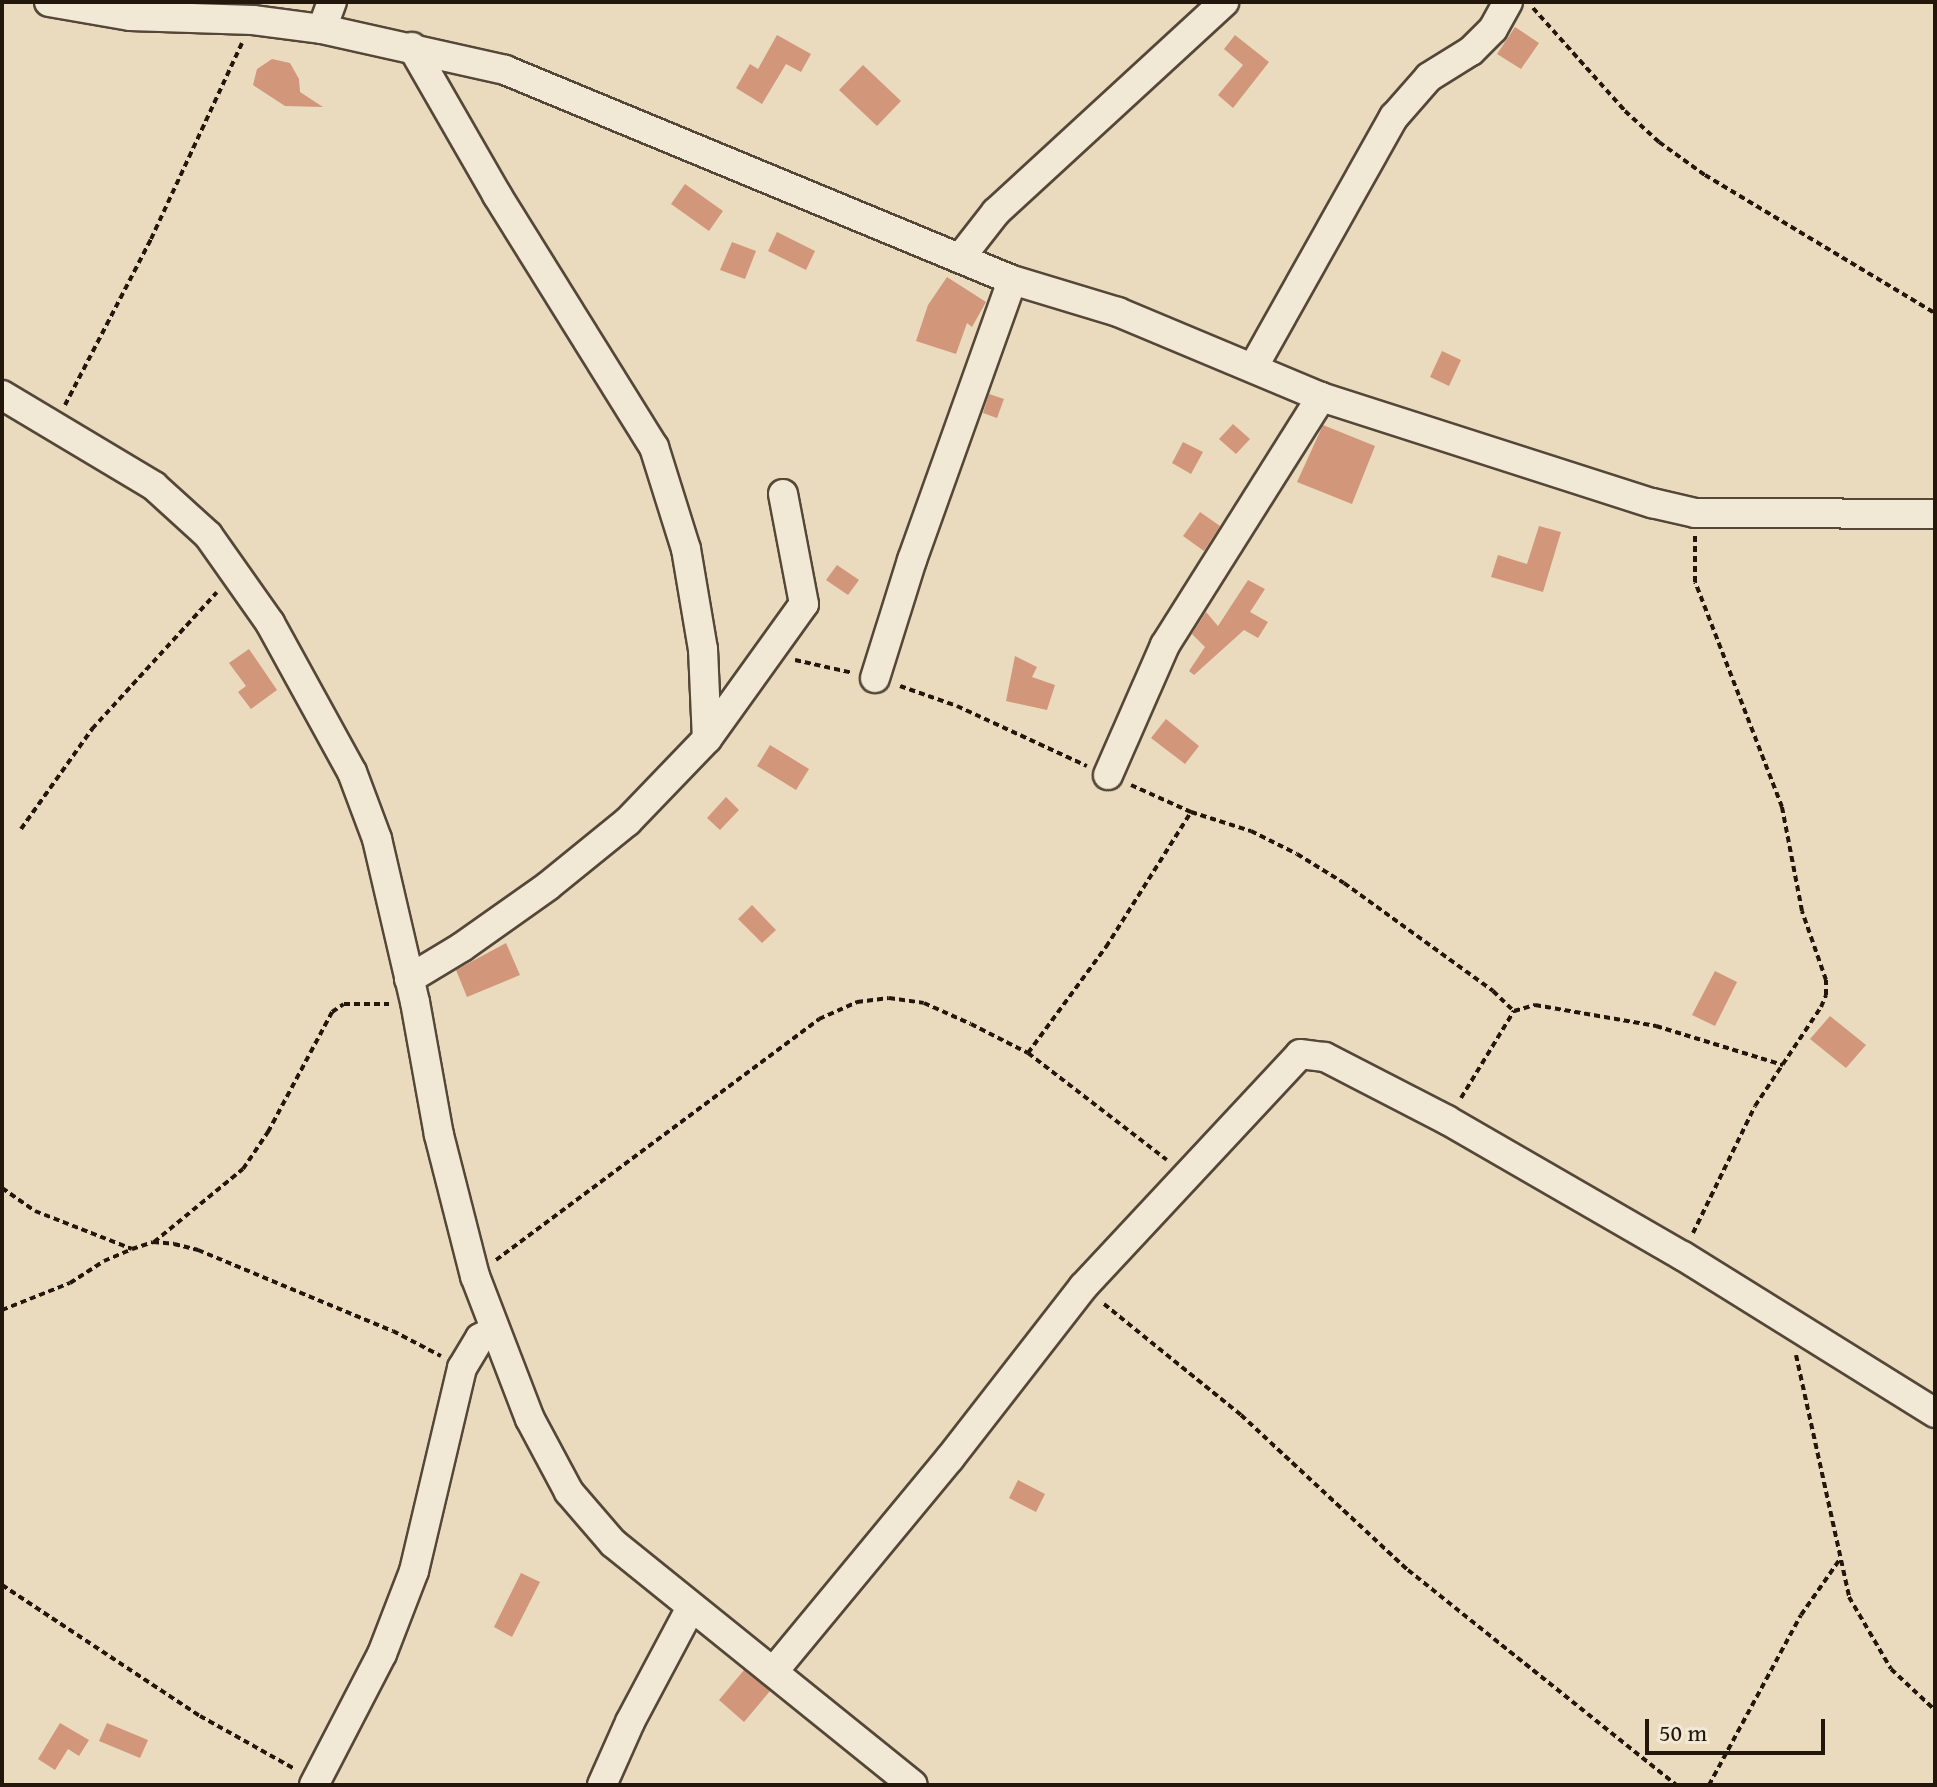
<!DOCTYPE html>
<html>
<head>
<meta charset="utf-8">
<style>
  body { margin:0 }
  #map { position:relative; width:1937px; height:1787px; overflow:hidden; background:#eadbbe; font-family:"Gentium Book Plus",serif }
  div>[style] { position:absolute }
  .building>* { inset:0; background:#d2967a }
  .path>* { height:4px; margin-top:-2px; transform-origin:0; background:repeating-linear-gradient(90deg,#23160b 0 6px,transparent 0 10px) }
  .roads { filter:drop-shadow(2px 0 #554738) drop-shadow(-2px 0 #554738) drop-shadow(0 2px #554738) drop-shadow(0 -2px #554738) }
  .minor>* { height:28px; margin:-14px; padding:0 14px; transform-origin:14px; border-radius:14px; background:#f1e8d5 }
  span { translate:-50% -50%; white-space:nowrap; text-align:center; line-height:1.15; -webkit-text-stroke:7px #f1e8d5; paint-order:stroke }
  .frame { position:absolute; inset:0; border:4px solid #23160b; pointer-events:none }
  .scale { position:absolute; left:1645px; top:1719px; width:180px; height:36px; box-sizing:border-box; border:4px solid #23160b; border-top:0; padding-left:10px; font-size:24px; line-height:28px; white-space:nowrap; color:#23160b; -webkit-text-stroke:6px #f1e8d5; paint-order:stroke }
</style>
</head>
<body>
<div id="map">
  <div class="building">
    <i style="clip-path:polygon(1515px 27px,1539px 43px,1521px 69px,1497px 54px)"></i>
    <i style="clip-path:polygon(777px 35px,811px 54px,801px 72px,786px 64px,762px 104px,736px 88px,750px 64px,758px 69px)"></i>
    <i style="clip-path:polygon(1235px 35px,1269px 62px,1233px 108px,1218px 95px,1243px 65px,1224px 49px)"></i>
    <i style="clip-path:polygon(272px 59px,290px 63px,299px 79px,300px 92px,323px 107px,285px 106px,253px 85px,257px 69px)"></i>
    <i style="clip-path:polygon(863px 65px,901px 101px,877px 126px,839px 90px)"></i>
    <i style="clip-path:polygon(685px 184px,723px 211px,709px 231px,671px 204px)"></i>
    <i style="clip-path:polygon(777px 232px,815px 251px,806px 270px,768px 251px)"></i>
    <i style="clip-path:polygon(732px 242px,756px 251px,745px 279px,720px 270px)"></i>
    <i style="clip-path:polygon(947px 277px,986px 302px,972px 327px,967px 323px,956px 354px,916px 341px,928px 305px)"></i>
    <i style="clip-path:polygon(1442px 351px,1461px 360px,1449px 386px,1430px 377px)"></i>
    <i style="clip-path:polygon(989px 394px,1004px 399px,997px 418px,983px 413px)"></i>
    <i style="clip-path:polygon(1233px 424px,1250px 439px,1236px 454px,1219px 439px)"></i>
    <i style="clip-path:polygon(1323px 425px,1375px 446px,1352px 504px,1297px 482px)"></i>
    <i style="clip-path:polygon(1183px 442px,1203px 452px,1191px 474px,1172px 463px)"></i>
    <i style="clip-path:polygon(1200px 512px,1220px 526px,1204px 551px,1183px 536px)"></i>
    <i style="clip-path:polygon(1539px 526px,1561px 532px,1543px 592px,1491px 577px,1498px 555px,1527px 564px)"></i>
    <i style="clip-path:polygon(837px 565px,859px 580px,848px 595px,826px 580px)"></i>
    <i style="clip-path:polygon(1248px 580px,1265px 589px,1250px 612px,1268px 622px,1258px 638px,1244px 630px,1194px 675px,1189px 671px,1205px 647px,1192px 634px,1206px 612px,1218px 626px)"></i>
    <i style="clip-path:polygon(249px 649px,277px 690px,251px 709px,238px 692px,246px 686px,229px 663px)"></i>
    <i style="clip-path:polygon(1015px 656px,1037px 667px,1032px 677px,1055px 685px,1047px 710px,1006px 701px)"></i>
    <i style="clip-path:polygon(1166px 719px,1199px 746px,1185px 764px,1151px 738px)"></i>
    <i style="clip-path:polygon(770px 745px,809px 769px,796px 790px,757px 766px)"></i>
    <i style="clip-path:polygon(726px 797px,739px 810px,720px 830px,707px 818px)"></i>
    <i style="clip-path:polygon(752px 905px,776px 930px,762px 943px,738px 919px)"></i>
    <i style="clip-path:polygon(506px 943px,520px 975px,467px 997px,456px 970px)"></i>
    <i style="clip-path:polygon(1715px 971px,1737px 982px,1715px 1026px,1692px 1015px)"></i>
    <i style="clip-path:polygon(1830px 1016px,1866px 1045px,1846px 1068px,1810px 1039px)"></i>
    <i style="clip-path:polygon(1018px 1480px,1045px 1494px,1036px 1512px,1009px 1498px)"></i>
    <i style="clip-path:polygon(521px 1573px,540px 1582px,512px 1637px,494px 1627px)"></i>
    <i style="clip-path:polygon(744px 1670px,770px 1691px,744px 1722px,719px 1700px)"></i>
    <i style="clip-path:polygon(60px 1723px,89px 1740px,79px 1756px,68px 1749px,55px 1770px,38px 1759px)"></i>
    <i style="clip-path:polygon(107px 1723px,148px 1740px,140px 1758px,99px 1741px)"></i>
  </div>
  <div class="path">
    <i style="left:1533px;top:8px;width:138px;rotate:48.2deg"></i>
    <i style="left:1625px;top:111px;width:46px;rotate:42.4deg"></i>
    <i style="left:1659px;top:142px;width:57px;rotate:35.7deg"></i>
    <i style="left:1705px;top:175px;width:268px;rotate:31deg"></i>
    <i style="left:65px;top:405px;width:187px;rotate:-62.6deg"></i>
    <i style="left:151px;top:239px;width:216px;rotate:-65.1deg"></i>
    <i style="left:795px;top:660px;width:59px;rotate:12.6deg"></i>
    <i style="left:900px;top:686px;width:60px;rotate:19.3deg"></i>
    <i style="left:957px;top:706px;width:143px;rotate:24.8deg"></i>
    <i style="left:1131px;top:785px;width:66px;rotate:24.2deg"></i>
    <i style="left:1191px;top:812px;width:63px;rotate:17.6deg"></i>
    <i style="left:1251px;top:831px;width:51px;rotate:26.6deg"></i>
    <i style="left:1297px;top:854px;width:55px;rotate:31.7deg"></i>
    <i style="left:1344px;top:883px;width:184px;rotate:35.9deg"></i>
    <i style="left:1493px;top:991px;width:29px;rotate:44deg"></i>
    <i style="left:21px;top:829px;width:123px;rotate:-54.6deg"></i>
    <i style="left:92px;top:729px;width:185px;rotate:-47.6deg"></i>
    <i style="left:1028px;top:1053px;width:132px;rotate:-53.7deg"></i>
    <i style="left:1106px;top:947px;width:160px;rotate:-57.8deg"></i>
    <i style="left:1461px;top:1098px;width:102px;rotate:-58.7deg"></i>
    <i style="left:1514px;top:1011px;width:22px;rotate:-16deg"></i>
    <i style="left:1535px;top:1005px;width:123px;rotate:9.8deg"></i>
    <i style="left:1656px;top:1026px;width:133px;rotate:17.1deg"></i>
    <i style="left:2px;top:1188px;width:40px;rotate:34.9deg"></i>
    <i style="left:35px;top:1211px;width:104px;rotate:21.4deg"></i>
    <i style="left:1693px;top:1233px;width:141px;rotate:-64deg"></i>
    <i style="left:1755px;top:1106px;width:119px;rotate:-56.3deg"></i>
    <i style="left:1821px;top:1007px;width:13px;rotate:-67deg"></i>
    <i style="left:1826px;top:995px;width:15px;rotate:-90deg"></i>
    <i style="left:1826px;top:980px;width:73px;rotate:-109.2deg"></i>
    <i style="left:1802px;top:911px;width:106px;rotate:-100.9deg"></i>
    <i style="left:1782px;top:807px;width:241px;rotate:-111.1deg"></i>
    <i style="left:1695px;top:582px;width:46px;rotate:-90deg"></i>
    <i style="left:154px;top:1242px;width:115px;rotate:-39.4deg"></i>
    <i style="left:243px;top:1169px;width:45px;rotate:-56deg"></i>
    <i style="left:268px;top:1132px;width:136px;rotate:-61.9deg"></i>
    <i style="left:332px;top:1012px;width:14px;rotate:-34deg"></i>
    <i style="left:344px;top:1004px;width:45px"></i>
    <i style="left:496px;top:1260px;width:403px;rotate:-36.7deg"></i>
    <i style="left:819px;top:1019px;width:42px;rotate:-24.1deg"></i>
    <i style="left:857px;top:1002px;width:32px;rotate:-7deg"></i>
    <i style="left:889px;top:998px;width:35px;rotate:8deg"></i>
    <i style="left:924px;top:1003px;width:51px;rotate:24.1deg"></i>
    <i style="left:971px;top:1024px;width:64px;rotate:27deg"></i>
    <i style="left:1028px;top:1053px;width:175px;rotate:37.6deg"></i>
    <i style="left:1104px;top:1304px;width:176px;rotate:39deg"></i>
    <i style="left:1241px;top:1415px;width:228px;rotate:42.9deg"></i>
    <i style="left:1408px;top:1570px;width:344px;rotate:38.7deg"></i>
    <i style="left:2px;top:1310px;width:73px;rotate:-21.7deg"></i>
    <i style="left:70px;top:1283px;width:40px;rotate:-32.9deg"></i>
    <i style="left:104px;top:1261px;width:30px;rotate:-23deg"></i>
    <i style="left:132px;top:1249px;width:22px;rotate:-18deg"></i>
    <i style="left:153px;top:1242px;width:21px;rotate:5deg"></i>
    <i style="left:174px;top:1244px;width:25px;rotate:14deg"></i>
    <i style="left:198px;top:1250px;width:211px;rotate:22.6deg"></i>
    <i style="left:393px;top:1331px;width:54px;rotate:27.5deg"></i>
    <i style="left:1796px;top:1355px;width:248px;rotate:77.6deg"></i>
    <i style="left:1849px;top:1597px;width:83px;rotate:59.7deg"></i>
    <i style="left:1891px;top:1669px;width:60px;rotate:43deg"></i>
    <i style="left:2px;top:1585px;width:237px;rotate:33.5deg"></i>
    <i style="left:200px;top:1716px;width:107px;rotate:29.2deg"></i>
    <i style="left:1709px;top:1785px;width:193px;rotate:-61.6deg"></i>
    <i style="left:1801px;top:1615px;width:68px;rotate:-55.1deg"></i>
  </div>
  <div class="roads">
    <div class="minor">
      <i style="left:49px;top:2px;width:82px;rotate:9.8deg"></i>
      <i style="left:130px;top:16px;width:123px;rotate:1.9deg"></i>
      <i style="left:253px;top:20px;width:70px;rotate:7.4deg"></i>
      <i style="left:322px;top:29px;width:188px;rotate:12.6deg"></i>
      <i style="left:505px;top:70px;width:549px;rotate:22.5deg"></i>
      <i style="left:1012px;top:280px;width:111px;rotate:16.8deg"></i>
      <i style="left:1118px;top:312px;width:220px;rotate:22.7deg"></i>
      <i style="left:1321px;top:397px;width:348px;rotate:17.8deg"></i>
      <i style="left:1652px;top:503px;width:44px;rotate:13.1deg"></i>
      <i style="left:1695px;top:513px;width:240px;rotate:0.2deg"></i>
      <i style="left:322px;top:29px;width:29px;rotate:-70deg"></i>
      <i style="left:412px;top:47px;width:171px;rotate:60.1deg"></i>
      <i style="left:497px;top:195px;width:297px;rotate:58.1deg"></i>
      <i style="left:654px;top:447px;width:107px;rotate:72.6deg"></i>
      <i style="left:686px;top:549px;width:101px;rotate:80.4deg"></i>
      <i style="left:703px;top:649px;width:90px;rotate:87.5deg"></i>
      <i style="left:960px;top:258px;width:58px;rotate:-52deg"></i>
      <i style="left:996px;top:212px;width:310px;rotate:-42.6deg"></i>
      <i style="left:1254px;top:366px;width:286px;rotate:-60.7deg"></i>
      <i style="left:1394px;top:117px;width:53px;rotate:-48.8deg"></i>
      <i style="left:1429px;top:77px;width:49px;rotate:-31.8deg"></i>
      <i style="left:1471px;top:51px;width:31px;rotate:-45deg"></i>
      <i style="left:1493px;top:29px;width:31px;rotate:-61deg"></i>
      <i style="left:2px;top:395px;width:177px;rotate:30.9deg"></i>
      <i style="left:154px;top:486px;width:73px;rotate:42.2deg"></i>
      <i style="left:208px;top:535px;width:108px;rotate:54.8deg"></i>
      <i style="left:270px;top:623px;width:170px;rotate:61.2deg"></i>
      <i style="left:352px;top:772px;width:72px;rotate:69.5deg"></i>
      <i style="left:377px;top:839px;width:167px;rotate:76.9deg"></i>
      <i style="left:415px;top:1002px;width:135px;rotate:79.8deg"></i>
      <i style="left:439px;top:1135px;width:146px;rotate:75.7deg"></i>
      <i style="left:475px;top:1276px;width:153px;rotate:69deg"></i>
      <i style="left:530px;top:1419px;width:83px;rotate:61.9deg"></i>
      <i style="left:569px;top:1492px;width:67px;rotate:49.2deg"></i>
      <i style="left:613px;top:1543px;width:385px;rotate:38.9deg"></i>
      <i style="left:875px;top:678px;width:124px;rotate:-72.6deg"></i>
      <i style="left:912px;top:560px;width:297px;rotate:-70.3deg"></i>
      <i style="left:1108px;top:775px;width:142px;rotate:-66.3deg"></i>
      <i style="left:1165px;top:645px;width:293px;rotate:-57.8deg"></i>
      <i style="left:409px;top:979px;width:62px;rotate:-31.1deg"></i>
      <i style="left:462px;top:947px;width:105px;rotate:-35.3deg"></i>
      <i style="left:548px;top:886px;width:103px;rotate:-39.1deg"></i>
      <i style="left:628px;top:821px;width:114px;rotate:-46.1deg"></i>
      <i style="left:707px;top:739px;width:166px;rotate:-54.3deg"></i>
      <i style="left:804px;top:604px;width:112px;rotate:-100.8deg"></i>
      <i style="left:773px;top:1672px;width:278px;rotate:-50.4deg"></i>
      <i style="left:950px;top:1458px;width:217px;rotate:-52.1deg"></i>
      <i style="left:1083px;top:1287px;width:318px;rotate:-47deg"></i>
      <i style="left:1300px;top:1054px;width:25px;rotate:7deg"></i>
      <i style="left:1325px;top:1057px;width:137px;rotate:27.3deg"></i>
      <i style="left:1447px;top:1120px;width:272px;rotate:30deg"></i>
      <i style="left:1683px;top:1256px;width:297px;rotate:31.9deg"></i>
      <i style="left:314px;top:1785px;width:148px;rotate:-62.6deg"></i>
      <i style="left:382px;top:1654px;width:89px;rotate:-68.9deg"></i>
      <i style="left:414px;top:1571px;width:209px;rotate:-76.7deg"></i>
      <i style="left:462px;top:1368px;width:35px;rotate:-59deg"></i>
      <i style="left:480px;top:1338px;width:16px;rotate:-27deg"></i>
      <i style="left:602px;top:1785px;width:69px;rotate:-66deg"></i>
      <i style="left:630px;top:1722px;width:128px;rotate:-62deg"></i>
    </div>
  </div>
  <div class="frame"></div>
  <div class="scale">50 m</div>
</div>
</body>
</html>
